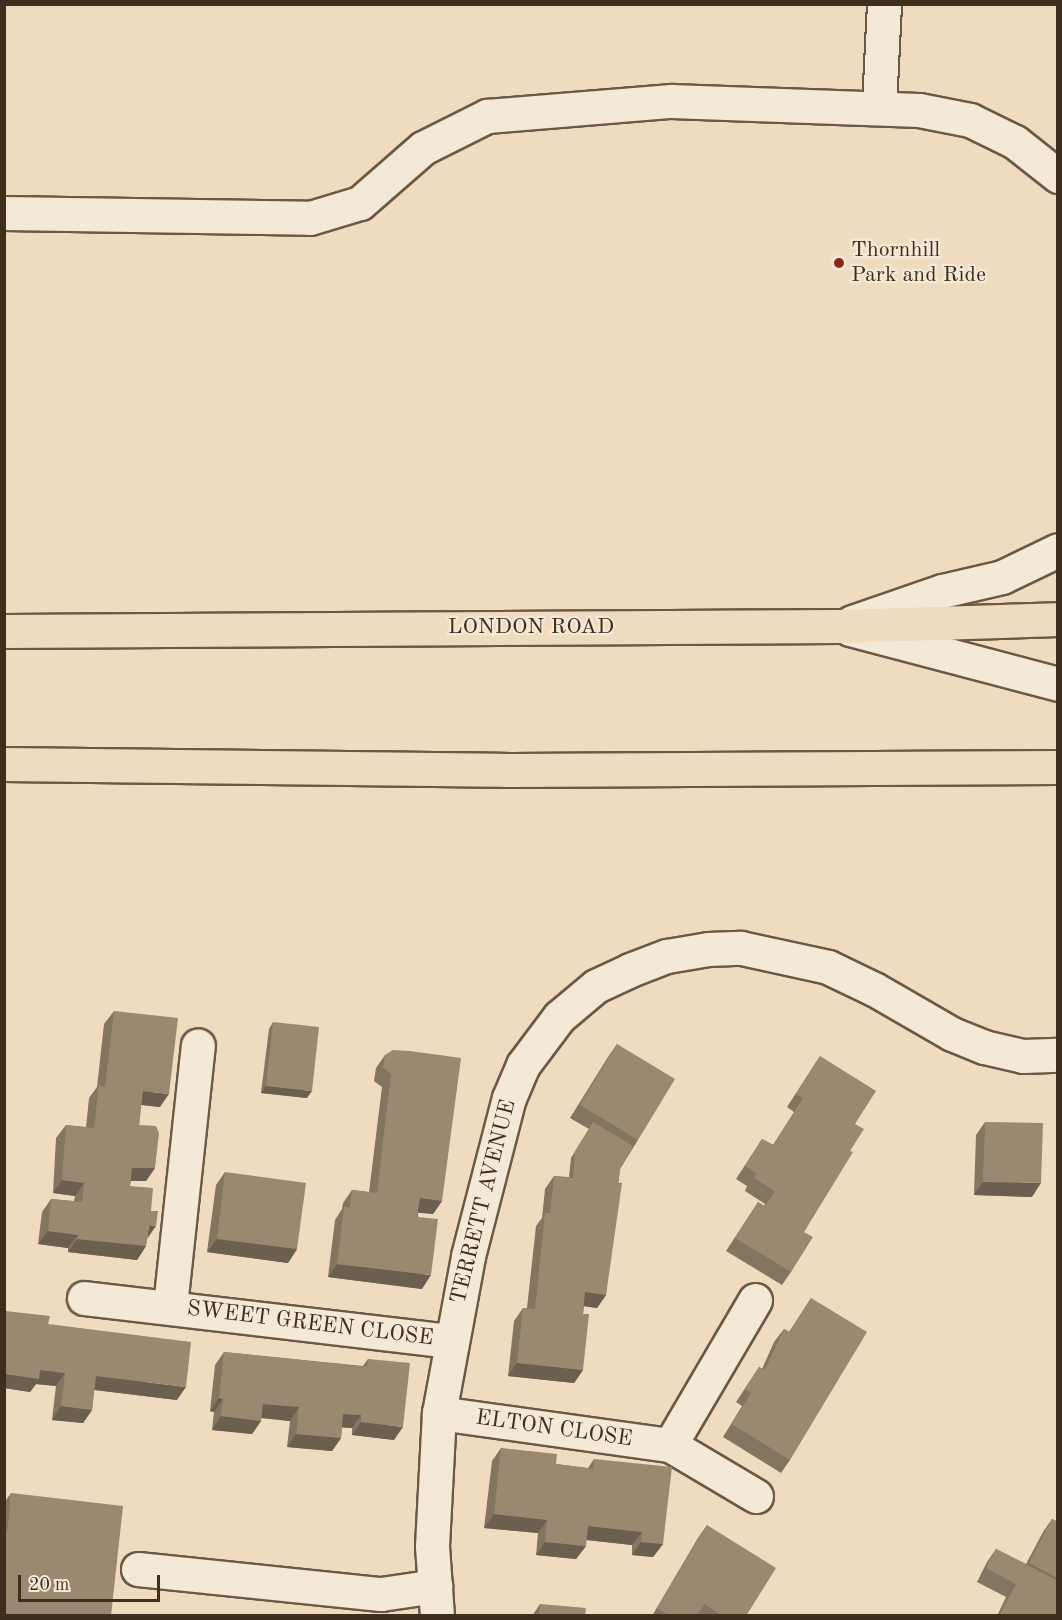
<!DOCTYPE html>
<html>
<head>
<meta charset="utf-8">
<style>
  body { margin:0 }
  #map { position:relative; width:1062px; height:1620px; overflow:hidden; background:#eedbc0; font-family:"Old Standard TT",serif }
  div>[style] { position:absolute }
  .roads { filter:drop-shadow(2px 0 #6b5945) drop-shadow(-2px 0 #6b5945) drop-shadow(0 2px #6b5945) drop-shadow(0 -2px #6b5945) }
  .minor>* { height:33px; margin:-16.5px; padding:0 16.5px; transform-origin:16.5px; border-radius:16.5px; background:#f4e8d6 }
  .highway>* { height:33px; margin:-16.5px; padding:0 16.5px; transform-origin:16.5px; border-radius:16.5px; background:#eedbc0 }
  .wall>* { inset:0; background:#847561 }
  .shaded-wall>* { inset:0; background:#6c5f4f }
  .building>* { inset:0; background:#9a8871 }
  .dots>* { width:16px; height:16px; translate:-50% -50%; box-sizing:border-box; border:3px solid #f4e8d6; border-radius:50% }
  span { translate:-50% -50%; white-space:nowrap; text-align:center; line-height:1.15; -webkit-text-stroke:4.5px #f4e8d6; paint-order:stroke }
  .poi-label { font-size:22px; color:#3f2e1c }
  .left { translate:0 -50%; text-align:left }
  .street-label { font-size:22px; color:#3f2e1c }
  .frame { position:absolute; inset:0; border:6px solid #3f2e1c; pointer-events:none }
  .scale { position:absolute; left:18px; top:1575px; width:142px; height:27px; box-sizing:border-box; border:3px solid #3f2e1c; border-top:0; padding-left:8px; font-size:18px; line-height:21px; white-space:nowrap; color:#3f2e1c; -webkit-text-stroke:4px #f4e8d6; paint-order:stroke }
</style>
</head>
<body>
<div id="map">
  <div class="roads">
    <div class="minor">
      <i style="left:879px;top:106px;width:102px;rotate:-87.2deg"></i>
      <i style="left:4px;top:213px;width:306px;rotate:0.9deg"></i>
      <i style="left:310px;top:218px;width:52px;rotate:-16.7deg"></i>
      <i style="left:360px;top:203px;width:84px;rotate:-41.1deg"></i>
      <i style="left:423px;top:148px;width:72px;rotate:-26.6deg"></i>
      <i style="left:487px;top:116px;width:185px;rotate:-4.7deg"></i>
      <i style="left:671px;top:101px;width:248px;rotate:2.1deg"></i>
      <i style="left:919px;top:110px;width:52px;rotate:11.1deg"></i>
      <i style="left:970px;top:120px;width:50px;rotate:26.1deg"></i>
      <i style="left:1015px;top:142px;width:55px;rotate:38.3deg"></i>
      <i style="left:852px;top:622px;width:95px;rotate:-19deg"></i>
      <i style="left:942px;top:591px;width:62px;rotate:-13.1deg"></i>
      <i style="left:1002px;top:577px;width:62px;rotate:-25.7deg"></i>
      <i style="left:850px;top:629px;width:215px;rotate:14.8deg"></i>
      <i style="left:84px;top:1298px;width:370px;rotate:6.7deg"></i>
      <i style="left:170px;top:1306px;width:262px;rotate:-83.9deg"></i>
      <i style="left:439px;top:1413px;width:233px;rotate:7.9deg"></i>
      <i style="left:670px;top:1445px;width:168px;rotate:-59.6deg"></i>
      <i style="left:670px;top:1445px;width:100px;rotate:30.7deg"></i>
      <i style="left:138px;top:1569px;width:244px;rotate:5.9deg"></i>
      <i style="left:381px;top:1594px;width:55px;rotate:-8.4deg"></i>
      <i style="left:437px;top:1616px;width:70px;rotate:-94.1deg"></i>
      <i style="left:432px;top:1546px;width:133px;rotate:-87deg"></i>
      <i style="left:439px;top:1413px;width:160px;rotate:-79.5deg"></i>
      <i style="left:468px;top:1256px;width:163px;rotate:-75.5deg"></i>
      <i style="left:509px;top:1098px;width:36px;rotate:-67deg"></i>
      <i style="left:523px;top:1065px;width:60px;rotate:-53.1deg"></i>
      <i style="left:559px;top:1017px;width:48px;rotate:-40deg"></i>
      <i style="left:596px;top:986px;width:38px;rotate:-25deg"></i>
      <i style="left:630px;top:970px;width:40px;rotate:-21deg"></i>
      <i style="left:667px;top:956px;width:42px;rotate:-9.7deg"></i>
      <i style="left:708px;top:949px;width:33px;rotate:-2deg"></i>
      <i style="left:741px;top:948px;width:89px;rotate:12.3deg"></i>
      <i style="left:828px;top:967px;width:51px;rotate:25.6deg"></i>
      <i style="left:874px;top:989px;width:90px;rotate:30deg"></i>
      <i style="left:952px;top:1034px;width:35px;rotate:22deg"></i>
      <i style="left:984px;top:1047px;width:40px;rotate:13deg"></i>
      <i style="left:1023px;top:1056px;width:35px;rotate:-2deg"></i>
    </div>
    <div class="highway">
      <i style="left:4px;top:631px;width:835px;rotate:-0.34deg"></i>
      <i style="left:839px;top:626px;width:219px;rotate:-1.8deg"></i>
      <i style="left:4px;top:764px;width:506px;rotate:0.68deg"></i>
      <i style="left:510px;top:770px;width:548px;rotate:-0.31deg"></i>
    </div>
  </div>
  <div class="wall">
    <i style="clip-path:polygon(114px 1011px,160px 1107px,141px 1105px,139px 1125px,155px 1168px,146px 1181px,131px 1181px,130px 1186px,147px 1238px,146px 1246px,137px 1260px,68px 1252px,68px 1248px,38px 1244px,42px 1212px,51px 1199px,74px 1201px,75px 1196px,53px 1193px,56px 1138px,66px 1125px,86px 1127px,89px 1098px,97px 1087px,104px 1024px)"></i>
    <i style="clip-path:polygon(273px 1022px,307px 1098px,261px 1093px,269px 1029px)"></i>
    <i style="clip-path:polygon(617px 1044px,638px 1140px,620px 1169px,606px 1295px,597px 1308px,584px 1306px,583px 1314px,583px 1370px,574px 1383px,508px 1376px,514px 1321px,523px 1308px,527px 1308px,536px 1226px,542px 1218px,545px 1189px,554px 1176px,569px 1177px,571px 1158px,589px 1129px,570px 1118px,608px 1057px)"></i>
    <i style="clip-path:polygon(385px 1055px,442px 1201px,433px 1214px,418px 1212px,422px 1289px,328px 1277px,335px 1220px,342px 1209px,343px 1203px,352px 1190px,369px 1192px,382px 1087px,374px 1081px,376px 1068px)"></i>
    <i style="clip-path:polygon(820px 1056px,855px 1124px,850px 1151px,804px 1232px,791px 1272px,782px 1285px,726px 1251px,758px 1202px,764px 1206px,765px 1204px,745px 1191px,747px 1186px,736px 1179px,762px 1139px,773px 1145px,794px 1112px,787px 1107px)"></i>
    <i style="clip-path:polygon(985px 1122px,1032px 1197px,974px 1195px,976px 1135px)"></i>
    <i style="clip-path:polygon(225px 1172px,297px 1249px,288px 1263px,207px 1252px,216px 1185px)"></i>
    <i style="clip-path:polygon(811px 1298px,790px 1460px,781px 1473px,723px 1437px,742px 1406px,736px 1402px,759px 1367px,762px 1369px,774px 1342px,784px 1329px,789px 1332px)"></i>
    <i style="clip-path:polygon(5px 1311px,48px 1324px,177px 1400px,94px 1390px,92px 1410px,83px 1423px,52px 1420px,56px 1386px,36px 1384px,30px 1392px,4px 1388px,4px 1312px)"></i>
    <i style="clip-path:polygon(224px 1352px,363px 1366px,368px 1359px,394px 1440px,352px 1435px,352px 1428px,342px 1427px,341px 1438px,332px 1451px,287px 1447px,290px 1421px,261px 1418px,261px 1421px,252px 1434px,212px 1430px,214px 1412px,210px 1411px,215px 1365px)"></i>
    <i style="clip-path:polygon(501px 1448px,556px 1464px,588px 1468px,594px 1459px,663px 1544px,653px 1557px,632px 1555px,632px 1545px,586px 1540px,586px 1546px,576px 1559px,536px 1555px,538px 1533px,484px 1528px,492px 1461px)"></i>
    <i style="clip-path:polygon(11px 1493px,4px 1616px,4px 1503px)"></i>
    <i style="clip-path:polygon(1052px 1519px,1058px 1522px,1058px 1616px,997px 1616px,1006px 1597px,977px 1582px,987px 1562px,996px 1549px,1026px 1564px,1043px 1532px)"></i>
    <i style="clip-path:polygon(707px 1525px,746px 1616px,652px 1616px,698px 1538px)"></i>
    <i style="clip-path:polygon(540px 1604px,585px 1616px,532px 1616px)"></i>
  </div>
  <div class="shaded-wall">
    <i style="clip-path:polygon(266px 1086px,312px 1091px,307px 1098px,261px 1093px)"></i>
    <i style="clip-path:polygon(143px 1091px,169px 1094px,160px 1107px,134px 1104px)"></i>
    <i style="clip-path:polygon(132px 1168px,155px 1168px,146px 1181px,123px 1181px)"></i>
    <i style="clip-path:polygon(62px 1180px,84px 1183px,75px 1196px,53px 1193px)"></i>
    <i style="clip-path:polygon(983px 1182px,1041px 1183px,1032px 1197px,974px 1195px)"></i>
    <i style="clip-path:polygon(420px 1198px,442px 1201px,433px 1214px,410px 1212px)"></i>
    <i style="clip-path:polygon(149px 1225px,156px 1226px,147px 1239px)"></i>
    <i style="clip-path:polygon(48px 1231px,78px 1235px,68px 1248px,38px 1244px)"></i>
    <i style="clip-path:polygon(77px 1239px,146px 1246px,137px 1260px,68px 1252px)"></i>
    <i style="clip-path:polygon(217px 1239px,297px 1249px,288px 1263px,207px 1252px)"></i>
    <i style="clip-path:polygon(337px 1264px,431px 1275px,422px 1289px,328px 1277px)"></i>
    <i style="clip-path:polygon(585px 1292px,606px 1295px,597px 1308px,576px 1305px)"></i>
    <i style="clip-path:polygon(517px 1363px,583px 1370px,574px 1383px,508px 1376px)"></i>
    <i style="clip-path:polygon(40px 1370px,65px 1373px,56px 1386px,36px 1384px,30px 1392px,4px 1388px,4px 1374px)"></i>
    <i style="clip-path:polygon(96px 1376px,186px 1387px,177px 1400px,87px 1389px)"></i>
    <i style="clip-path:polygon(219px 1398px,223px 1399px,214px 1412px,210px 1411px)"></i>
    <i style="clip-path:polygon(263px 1404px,299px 1407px,290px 1421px,253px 1417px)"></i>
    <i style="clip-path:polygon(61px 1406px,92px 1410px,83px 1423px,52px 1420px)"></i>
    <i style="clip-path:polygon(343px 1414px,361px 1415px,352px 1428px,334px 1427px)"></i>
    <i style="clip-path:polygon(221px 1416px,261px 1421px,252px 1434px,212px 1430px)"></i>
    <i style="clip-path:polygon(361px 1422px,403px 1427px,394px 1440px,352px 1435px)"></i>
    <i style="clip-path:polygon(296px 1434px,341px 1438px,332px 1451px,287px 1447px)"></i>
    <i style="clip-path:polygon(494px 1514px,547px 1520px,538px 1533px,484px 1528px)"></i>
    <i style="clip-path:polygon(588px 1526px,642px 1532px,632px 1545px,579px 1539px)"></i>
    <i style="clip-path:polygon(545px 1542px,586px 1546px,576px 1559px,536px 1555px)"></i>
    <i style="clip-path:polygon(641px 1542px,663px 1544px,653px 1557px,632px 1555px)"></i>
  </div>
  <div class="building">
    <i style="clip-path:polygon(114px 1011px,178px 1018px,169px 1094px,143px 1091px,139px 1125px,156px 1126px,159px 1133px,155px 1168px,132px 1168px,130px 1186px,153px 1188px,151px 1211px,158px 1211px,156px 1226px,149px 1225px,146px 1246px,77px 1239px,78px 1235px,48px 1231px,51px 1199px,82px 1202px,84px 1183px,62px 1180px,66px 1125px,94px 1128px,99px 1085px,105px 1087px)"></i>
    <i style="clip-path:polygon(273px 1022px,319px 1027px,312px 1091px,266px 1086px)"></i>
    <i style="clip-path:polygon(617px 1044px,675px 1079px,638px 1140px,580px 1105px)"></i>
    <i style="clip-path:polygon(393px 1050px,410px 1051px,461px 1058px,442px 1201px,420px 1198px,417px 1217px,438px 1219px,431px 1275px,337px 1264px,344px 1207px,350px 1208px,352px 1190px,377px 1193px,391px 1074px,383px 1068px,385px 1055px)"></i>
    <i style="clip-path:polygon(820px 1056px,876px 1091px,855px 1124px,864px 1129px,850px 1151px,853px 1152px,804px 1232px,813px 1237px,791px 1272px,735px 1238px,758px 1202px,765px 1206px,775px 1191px,754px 1178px,756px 1173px,745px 1166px,762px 1139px,774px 1145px,803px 1098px,796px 1094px)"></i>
    <i style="clip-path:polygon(593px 1122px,633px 1146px,620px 1169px,618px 1183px,573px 1178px,575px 1151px)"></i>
    <i style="clip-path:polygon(985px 1122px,1043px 1123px,1041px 1183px,983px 1182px)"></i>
    <i style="clip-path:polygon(225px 1172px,306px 1183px,297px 1249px,217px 1239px)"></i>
    <i style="clip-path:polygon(554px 1176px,622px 1183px,606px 1295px,585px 1292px,583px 1314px,589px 1314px,583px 1370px,517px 1363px,523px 1308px,535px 1309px,545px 1213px,550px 1213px)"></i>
    <i style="clip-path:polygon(811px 1298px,867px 1332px,790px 1460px,732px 1424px,751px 1393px,745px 1389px,759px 1367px,765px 1370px,784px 1329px,790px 1332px)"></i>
    <i style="clip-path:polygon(5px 1311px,50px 1316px,48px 1324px,191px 1342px,186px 1387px,96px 1376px,92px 1410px,61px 1406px,65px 1373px,40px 1370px,39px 1379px,4px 1374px)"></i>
    <i style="clip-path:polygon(224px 1352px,367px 1367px,368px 1359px,410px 1363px,403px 1427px,361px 1422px,361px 1415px,343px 1414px,341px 1438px,296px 1434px,299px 1407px,263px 1404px,261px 1421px,221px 1416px,223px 1399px,219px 1398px)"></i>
    <i style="clip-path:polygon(501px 1448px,557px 1454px,556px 1464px,593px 1469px,594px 1459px,672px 1467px,663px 1544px,641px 1542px,642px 1532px,588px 1526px,586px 1546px,545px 1542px,547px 1520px,494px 1514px)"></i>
    <i style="clip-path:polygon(11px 1493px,123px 1506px,111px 1616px,4px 1616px,4px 1531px,7px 1532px)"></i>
    <i style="clip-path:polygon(1052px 1519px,1058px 1522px,1058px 1578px,1029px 1563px)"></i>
    <i style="clip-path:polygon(707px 1525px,776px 1568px,746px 1616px,723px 1616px,704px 1604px,697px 1616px,670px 1616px,657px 1608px)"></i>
    <i style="clip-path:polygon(996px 1549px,1058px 1581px,1058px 1616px,999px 1616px,1016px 1584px,986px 1568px)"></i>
    <i style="clip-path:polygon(540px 1604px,586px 1608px,585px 1616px,539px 1616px)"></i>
  </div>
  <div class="dots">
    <i style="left:839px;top:263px;background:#8f2418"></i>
  </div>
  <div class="poi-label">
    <span class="left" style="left:851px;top:263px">Thornhill<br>Park and Ride</span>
  </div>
  <div class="street-label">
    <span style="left:531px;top:628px">LONDON ROAD</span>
    <span style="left:484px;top:1202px;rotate:-76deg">TERRETT AVENUE</span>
    <span style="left:310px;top:1324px;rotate:7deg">SWEET GREEN CLOSE</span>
    <span style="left:554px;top:1429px;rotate:8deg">ELTON CLOSE</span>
  </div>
  <div class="frame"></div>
  <div class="scale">20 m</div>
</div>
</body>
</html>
